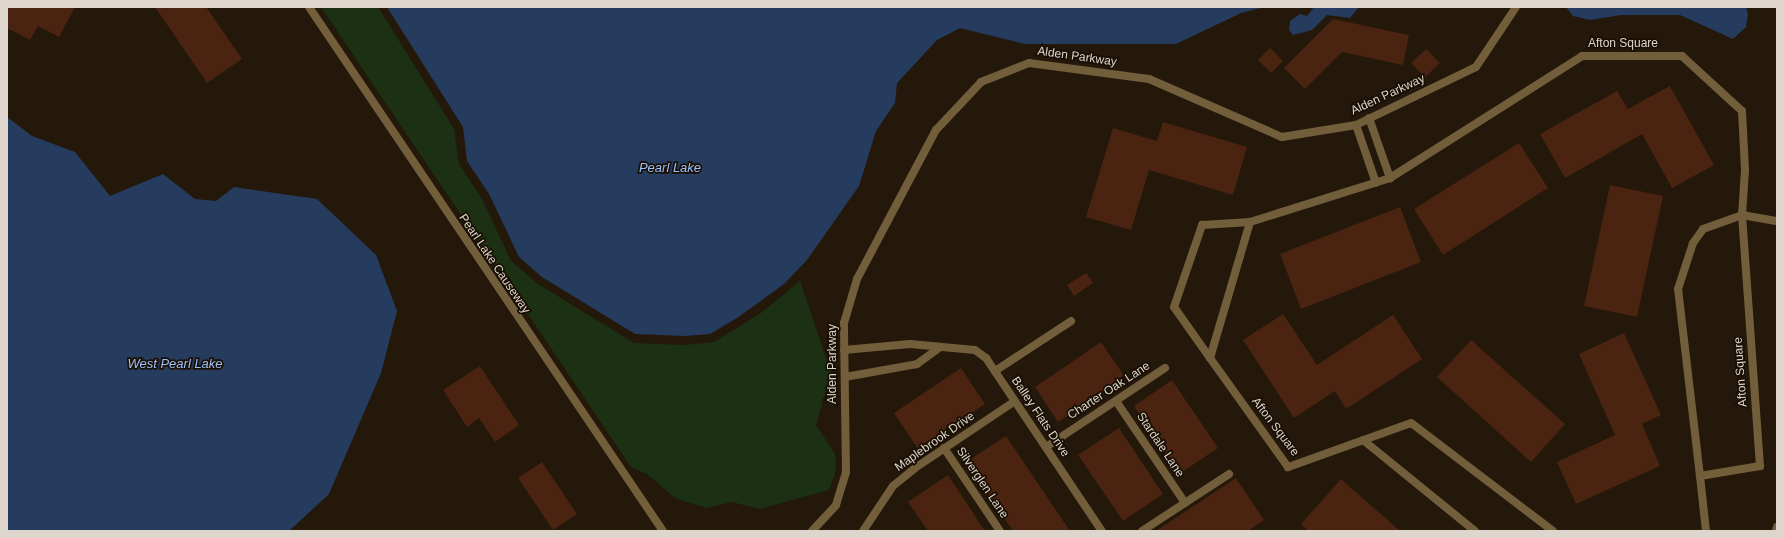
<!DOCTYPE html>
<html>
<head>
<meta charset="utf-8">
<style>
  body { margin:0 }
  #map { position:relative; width:1784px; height:538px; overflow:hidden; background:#23180a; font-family:Helvetica,sans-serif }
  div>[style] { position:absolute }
  .green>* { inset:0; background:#1c3113 }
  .water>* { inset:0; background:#263c5f }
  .building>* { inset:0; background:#4b2311 }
  .service>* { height:8px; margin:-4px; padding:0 4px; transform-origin:4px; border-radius:4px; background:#725e3b }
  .minor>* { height:8px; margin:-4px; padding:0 4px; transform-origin:4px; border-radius:4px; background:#725e3b }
  .tertiary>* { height:8px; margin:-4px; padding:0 4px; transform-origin:4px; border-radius:4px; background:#725e3b }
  span { translate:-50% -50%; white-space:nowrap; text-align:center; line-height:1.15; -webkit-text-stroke:3.5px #1a0f03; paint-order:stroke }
  .street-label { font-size:12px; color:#ded6cd }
  .water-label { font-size:13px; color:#99c0fe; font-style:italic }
  .frame { position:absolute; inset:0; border:8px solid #ded6cd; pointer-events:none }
</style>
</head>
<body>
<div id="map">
  <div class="green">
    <i style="clip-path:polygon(321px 7px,378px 7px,454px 129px,459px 164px,482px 199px,511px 261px,538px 284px,634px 343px,685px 345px,714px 342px,761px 313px,800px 281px,831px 373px,816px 425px,835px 454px,836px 470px,829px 490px,759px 509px,732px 502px,706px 508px,675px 498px,647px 474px,631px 467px)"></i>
  </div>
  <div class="water">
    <i style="clip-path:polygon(387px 7px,1265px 7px,1241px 13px,1176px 44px,1025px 44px,960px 28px,937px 40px,897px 83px,895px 103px,876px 131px,859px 186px,807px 260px,784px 284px,737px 318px,710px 334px,685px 336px,635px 334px,542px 277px,519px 257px,489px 194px,467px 161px,463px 127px)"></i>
    <i style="clip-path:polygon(1314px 7px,1359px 7px,1350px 18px,1327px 15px,1312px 30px,1293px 35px,1289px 30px,1290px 21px,1300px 14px,1307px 16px)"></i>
    <i style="clip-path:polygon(1566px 7px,1746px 7px,1748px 14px,1746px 27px,1733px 39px,1680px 15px,1621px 15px,1590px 20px,1573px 16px)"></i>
    <i style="clip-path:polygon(7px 117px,32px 136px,75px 152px,110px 196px,163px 174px,195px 199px,216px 201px,234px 187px,317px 199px,376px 255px,397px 311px,381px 373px,329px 494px,289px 531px,7px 531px)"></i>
  </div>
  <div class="building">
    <i style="clip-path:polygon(7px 7px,75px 7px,59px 37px,38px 26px,30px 40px,7px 28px)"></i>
    <i style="clip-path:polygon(155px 7px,206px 7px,242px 59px,207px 83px)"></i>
    <i style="clip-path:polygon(1333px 19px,1409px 35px,1403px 65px,1342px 52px,1305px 89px,1284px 68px)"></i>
    <i style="clip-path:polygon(1270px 48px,1283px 61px,1271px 73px,1258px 60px)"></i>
    <i style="clip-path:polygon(1426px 49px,1440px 63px,1425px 77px,1411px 63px)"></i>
    <i style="clip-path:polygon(1670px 86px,1714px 165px,1672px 188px,1642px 134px,1565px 178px,1540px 134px,1617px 91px,1628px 109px)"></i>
    <i style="clip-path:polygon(1163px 122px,1247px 147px,1233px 195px,1149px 170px,1131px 230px,1086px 217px,1113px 128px,1157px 141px)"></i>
    <i style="clip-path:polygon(1519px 143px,1548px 188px,1443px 255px,1414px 209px)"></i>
    <i style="clip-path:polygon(1610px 185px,1663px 196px,1637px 317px,1584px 306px)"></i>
    <i style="clip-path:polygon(1400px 207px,1421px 262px,1301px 309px,1280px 254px)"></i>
    <i style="clip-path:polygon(1086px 273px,1093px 283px,1074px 296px,1067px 285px)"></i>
    <i style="clip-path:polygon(1283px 314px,1317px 365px,1393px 315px,1422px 359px,1346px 409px,1335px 391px,1294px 418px,1243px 340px)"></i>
    <i style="clip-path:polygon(1624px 333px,1661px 415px,1642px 424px,1660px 466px,1576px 504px,1557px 462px,1615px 435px,1579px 354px)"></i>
    <i style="clip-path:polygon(1471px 340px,1565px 424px,1531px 462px,1437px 377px)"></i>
    <i style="clip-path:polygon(1101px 342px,1125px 377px,1058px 422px,1035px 387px)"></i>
    <i style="clip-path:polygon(480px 366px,519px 425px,495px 442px,479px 418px,467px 427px,443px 390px)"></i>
    <i style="clip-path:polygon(961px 368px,985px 404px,918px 449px,894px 413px)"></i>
    <i style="clip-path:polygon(1172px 380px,1218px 448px,1179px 474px,1134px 406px)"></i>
    <i style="clip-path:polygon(1119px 428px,1163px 494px,1123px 521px,1078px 455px)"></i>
    <i style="clip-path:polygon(1006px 436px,1070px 531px,1013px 531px,966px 462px)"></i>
    <i style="clip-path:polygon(542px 462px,577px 514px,553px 530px,518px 478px)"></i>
    <i style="clip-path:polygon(948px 475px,985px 531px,928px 531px,908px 502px)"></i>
    <i style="clip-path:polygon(1236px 478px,1264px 520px,1248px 531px,1156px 531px)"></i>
    <i style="clip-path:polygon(1341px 479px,1400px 531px,1309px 531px,1301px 524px)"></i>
  </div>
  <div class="service">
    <i style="left:1210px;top:358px;width:62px;rotate:-125.2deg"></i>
    <i style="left:1174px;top:307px;width:87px;rotate:-71.1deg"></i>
    <i style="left:1202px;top:225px;width:48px;rotate:-3.6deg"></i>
    <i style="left:995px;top:371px;width:91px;rotate:-33.3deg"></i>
    <i style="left:1363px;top:440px;width:144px;rotate:39.1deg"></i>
    <i style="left:1700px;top:476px;width:188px;rotate:-96.7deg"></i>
    <i style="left:1678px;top:289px;width:48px;rotate:-71.9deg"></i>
    <i style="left:1693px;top:243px;width:17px;rotate:-54deg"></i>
    <i style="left:1703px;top:229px;width:41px;rotate:-19.7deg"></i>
    <i style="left:1742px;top:215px;width:36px;rotate:10deg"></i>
  </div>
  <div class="minor">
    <i style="left:1369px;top:118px;width:64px;rotate:70.7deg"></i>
    <i style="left:1356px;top:125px;width:61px;rotate:71deg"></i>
    <i style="left:844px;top:350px;width:66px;rotate:-5.2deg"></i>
    <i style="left:910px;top:344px;width:65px;rotate:5.3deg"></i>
    <i style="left:975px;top:350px;width:14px;rotate:36deg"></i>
    <i style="left:986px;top:358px;width:208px;rotate:56.2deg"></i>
    <i style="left:845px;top:377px;width:73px;rotate:-10.2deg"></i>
    <i style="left:917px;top:364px;width:27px;rotate:-36deg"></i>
    <i style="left:1116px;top:401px;width:123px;rotate:55.9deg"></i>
    <i style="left:1046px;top:447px;width:143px;rotate:-33.6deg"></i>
    <i style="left:944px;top:448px;width:100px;rotate:56deg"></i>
    <i style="left:812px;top:531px;width:35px;rotate:-47deg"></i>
    <i style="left:836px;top:505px;width:34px;rotate:-73deg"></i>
    <i style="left:846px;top:472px;width:149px;rotate:-90.8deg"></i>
    <i style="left:844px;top:323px;width:46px;rotate:-73.5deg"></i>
    <i style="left:857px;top:279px;width:169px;rotate:-62.1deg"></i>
    <i style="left:936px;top:130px;width:66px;rotate:-46.8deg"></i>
    <i style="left:981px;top:82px;width:52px;rotate:-21.6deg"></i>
    <i style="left:1029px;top:63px;width:121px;rotate:7.6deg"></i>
    <i style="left:1149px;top:79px;width:145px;rotate:23.6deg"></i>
    <i style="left:1282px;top:137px;width:75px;rotate:-9.2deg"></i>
    <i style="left:1356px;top:125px;width:133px;rotate:-25.8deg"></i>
    <i style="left:1476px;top:67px;width:72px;rotate:-56.3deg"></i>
    <i style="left:863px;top:531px;width:54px;rotate:-56.3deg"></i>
    <i style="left:893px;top:486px;width:28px;rotate:-39deg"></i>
    <i style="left:915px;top:468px;width:120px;rotate:-33.8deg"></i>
    <i style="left:1142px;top:531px;width:104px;rotate:-33.2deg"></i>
    <i style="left:1553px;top:531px;width:178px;rotate:-142.7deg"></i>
    <i style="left:1411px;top:423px;width:131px;rotate:160.3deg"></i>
    <i style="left:1288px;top:467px;width:134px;rotate:-125.6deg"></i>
    <i style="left:1210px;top:358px;width:142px;rotate:-73.6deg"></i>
    <i style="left:1250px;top:222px;width:147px;rotate:-17.4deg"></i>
    <i style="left:1390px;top:178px;width:227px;rotate:-32.4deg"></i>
    <i style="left:1582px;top:56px;width:100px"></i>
    <i style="left:1682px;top:56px;width:81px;rotate:42.5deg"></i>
    <i style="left:1742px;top:111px;width:59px;rotate:87.1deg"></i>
    <i style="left:1745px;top:170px;width:45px;rotate:93.8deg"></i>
    <i style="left:1742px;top:215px;width:252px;rotate:85.9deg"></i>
    <i style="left:1760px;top:466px;width:61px;rotate:170.5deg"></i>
    <i style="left:1700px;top:476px;width:55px;rotate:83.8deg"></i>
    <i style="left:1776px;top:531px;width:4px;rotate:-76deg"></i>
  </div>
  <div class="tertiary">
    <i style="left:309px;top:7px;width:632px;rotate:55.96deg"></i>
  </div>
  <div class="street-label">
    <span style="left:1623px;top:44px">Afton Square</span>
    <span style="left:1077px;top:57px;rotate:8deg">Alden Parkway</span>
    <span style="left:1388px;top:95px;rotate:-25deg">Alden Parkway</span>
    <span style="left:494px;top:264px;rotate:56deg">Pearl Lake Causeway</span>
    <span style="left:833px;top:364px;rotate:-90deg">Alden Parkway</span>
    <span style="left:1741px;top:372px;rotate:-94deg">Afton Square</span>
    <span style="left:1109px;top:391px;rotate:-33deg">Charter Oak Lane</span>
    <span style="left:1040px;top:417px;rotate:56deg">Balley Flats Drive</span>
    <span style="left:1275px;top:427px;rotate:53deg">Afton Square</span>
    <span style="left:935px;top:442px;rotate:-35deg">Maplebrook Drive</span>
    <span style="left:1160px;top:445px;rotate:56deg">Stardale Lane</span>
    <span style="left:982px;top:483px;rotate:56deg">Silverglen Lane</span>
  </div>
  <div class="water-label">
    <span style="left:670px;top:168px">Pearl Lake</span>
    <span style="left:175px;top:364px">West Pearl Lake</span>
  </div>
  <div class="frame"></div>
</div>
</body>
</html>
